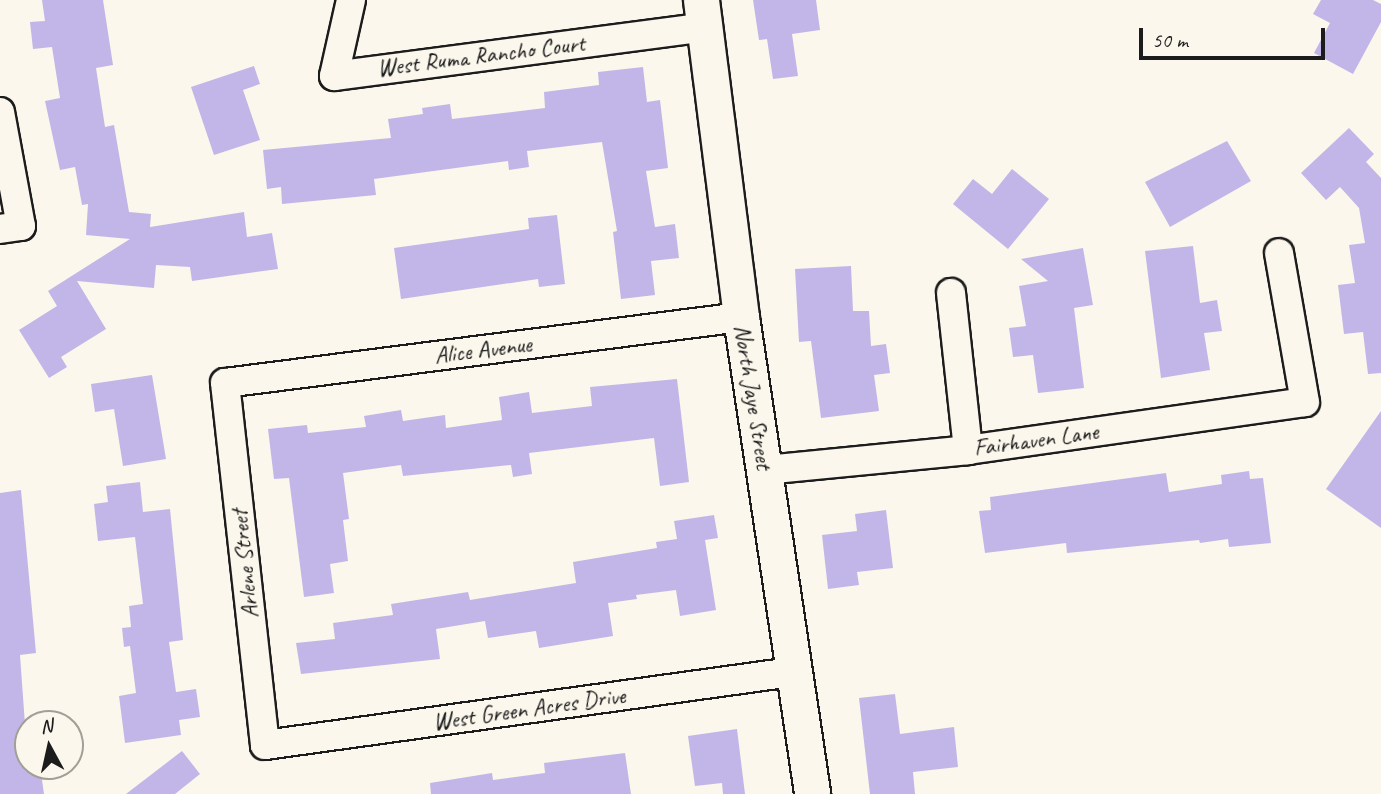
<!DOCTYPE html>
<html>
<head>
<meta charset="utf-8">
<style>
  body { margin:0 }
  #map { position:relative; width:1381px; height:794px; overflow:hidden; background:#fbf7ec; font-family:Caveat,sans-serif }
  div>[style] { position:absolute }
  .building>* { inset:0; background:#c2b6e8 }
  .roads { filter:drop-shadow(2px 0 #1c1c1c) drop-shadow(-2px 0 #1c1c1c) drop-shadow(0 2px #1c1c1c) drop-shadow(0 -2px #1c1c1c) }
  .minor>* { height:28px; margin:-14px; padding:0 14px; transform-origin:14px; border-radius:14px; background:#fbf7ec }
  .tertiary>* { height:35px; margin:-17.5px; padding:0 17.5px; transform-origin:17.5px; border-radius:17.5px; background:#fbf7ec }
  span { translate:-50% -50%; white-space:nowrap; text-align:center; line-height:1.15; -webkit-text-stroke:5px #fbf7ec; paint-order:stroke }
  .street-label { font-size:24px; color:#1c1c1c }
  .north { position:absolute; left:14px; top:710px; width:70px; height:70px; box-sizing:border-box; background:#fbf7ec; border:2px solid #a29f99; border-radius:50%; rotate:352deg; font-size:19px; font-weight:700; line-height:28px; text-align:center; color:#1c1c1c }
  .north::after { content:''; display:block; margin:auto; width:24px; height:32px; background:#1c1c1c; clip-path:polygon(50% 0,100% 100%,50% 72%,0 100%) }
  .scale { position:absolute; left:1139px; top:28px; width:186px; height:32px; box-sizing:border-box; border:4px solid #1c1c1c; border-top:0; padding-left:9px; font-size:21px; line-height:24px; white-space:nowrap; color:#1c1c1c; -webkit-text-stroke:5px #fbf7ec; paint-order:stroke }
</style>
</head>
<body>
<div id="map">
  <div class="building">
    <i style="clip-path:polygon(42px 0,103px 0,113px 65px,96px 68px,105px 127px,114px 125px,129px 212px,151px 214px,150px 227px,244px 212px,247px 237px,272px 233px,278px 269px,192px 281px,190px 267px,156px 265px,154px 288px,77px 281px,106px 329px,61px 357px,67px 367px,49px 378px,19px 330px,57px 306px,48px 291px,130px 239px,86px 235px,88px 204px,82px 205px,75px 167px,60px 170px,45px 101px,60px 98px,52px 47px,33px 49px,30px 22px,45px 21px)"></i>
    <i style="clip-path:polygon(753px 0,816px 0,820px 30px,792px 34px,798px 76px,773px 79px,767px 39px,759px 40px)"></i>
    <i style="clip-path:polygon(1321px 0,1373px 0,1381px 4px,1381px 22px,1353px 74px,1314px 53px,1330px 23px,1313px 14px)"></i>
    <i style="clip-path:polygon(254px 66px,260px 84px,243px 90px,260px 140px,214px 155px,191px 87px)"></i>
    <i style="clip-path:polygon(643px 67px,647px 102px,660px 100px,668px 168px,646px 171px,655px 227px,675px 224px,679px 258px,651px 261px,655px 295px,621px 299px,613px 232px,617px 231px,602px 142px,527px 151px,529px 167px,509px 170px,508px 161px,374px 179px,376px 195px,282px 204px,281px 187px,267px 189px,263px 150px,391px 138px,388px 119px,423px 114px,422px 108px,450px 104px,452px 119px,545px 108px,544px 92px,599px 85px,598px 72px)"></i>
    <i style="clip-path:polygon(1349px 128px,1374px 154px,1366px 162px,1381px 178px,1381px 373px,1368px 374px,1363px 332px,1344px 334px,1338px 285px,1355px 283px,1349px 245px,1365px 243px,1359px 208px,1340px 187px,1326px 200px,1301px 173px)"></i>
    <i style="clip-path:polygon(1227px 141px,1251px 181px,1170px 227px,1145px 182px)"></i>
    <i style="clip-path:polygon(1012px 169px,1049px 199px,1008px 249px,953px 204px,973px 179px,992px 194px)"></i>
    <i style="clip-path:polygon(557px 215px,565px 284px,539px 287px,538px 279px,401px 299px,394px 248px,529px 229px,528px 218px)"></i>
    <i style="clip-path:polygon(1193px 246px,1200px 303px,1217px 300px,1222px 331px,1204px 333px,1210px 370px,1161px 378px,1145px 251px)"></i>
    <i style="clip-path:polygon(1083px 248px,1093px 305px,1074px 308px,1084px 388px,1038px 393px,1033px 355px,1013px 357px,1009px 328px,1026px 326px,1019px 286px,1048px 281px,1021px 259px)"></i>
    <i style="clip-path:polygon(851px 266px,853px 311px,869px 311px,871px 346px,886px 344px,890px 373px,874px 375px,879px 411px,821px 418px,811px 341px,799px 342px,795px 269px)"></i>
    <i style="clip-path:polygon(152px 375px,166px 459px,123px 466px,114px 409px,95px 412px,91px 384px)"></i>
    <i style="clip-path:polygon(677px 379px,689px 482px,660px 486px,654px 438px,529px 453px,532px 474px,513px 477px,511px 465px,403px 476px,401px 465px,343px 473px,349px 519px,343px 520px,348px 561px,330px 564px,334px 593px,304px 597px,289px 478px,274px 479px,268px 429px,307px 425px,308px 433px,366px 427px,364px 416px,401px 410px,403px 421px,445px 415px,446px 428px,502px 420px,499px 397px,529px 392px,532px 413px,592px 406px,590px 387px)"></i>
    <i style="clip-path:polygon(1381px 411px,1381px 528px,1326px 489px)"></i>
    <i style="clip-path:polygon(1249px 471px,1250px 479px,1263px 478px,1271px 543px,1229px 547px,1228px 539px,1200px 543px,1199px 540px,1067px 553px,1066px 543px,985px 553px,979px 511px,991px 510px,990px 497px,1166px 473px,1169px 492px,1222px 484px,1221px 475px)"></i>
    <i style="clip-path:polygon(140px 482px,143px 512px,170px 509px,183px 640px,169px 642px,176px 692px,196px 689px,200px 717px,179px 720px,181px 735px,125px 743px,119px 696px,136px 693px,130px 646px,124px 647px,122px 628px,131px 627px,129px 606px,143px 604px,135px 537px,98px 541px,94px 504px,108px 502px,106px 486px)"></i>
    <i style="clip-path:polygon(21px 490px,36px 653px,20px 655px,28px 766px,40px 766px,44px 794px,0 794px,0 493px)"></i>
    <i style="clip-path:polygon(886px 510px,893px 568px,857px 572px,859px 585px,828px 589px,822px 535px,857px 531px,855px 514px)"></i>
    <i style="clip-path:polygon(714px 515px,718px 538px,705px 540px,716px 610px,680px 616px,676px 590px,636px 595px,637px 599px,608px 603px,613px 636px,539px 648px,536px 631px,488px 638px,485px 621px,436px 629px,440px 659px,301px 674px,296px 643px,335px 639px,333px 623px,393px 615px,391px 604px,468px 592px,470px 600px,576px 583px,573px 562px,657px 548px,656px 542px,677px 539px,674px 521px)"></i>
    <i style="clip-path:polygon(895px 694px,900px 734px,954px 727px,958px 767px,913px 772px,915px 794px,870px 794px,859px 698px)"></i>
    <i style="clip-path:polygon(737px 729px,745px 794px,723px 794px,722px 783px,695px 786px,688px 736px)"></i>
    <i style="clip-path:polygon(182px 751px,200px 774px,175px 794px,126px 794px)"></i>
    <i style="clip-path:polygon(625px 753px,631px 794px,431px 794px,430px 783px,492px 773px,493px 780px,545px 773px,544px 763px)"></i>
  </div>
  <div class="roads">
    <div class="minor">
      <i style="left:351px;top:0;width:78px;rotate:102.6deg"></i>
      <i style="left:334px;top:76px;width:373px;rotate:-7.5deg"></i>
      <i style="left:0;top:112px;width:116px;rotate:79.6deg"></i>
      <i style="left:21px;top:226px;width:21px;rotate:172deg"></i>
      <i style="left:951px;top:293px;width:158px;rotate:83.8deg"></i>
      <i style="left:741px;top:317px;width:520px;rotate:172.71deg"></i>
      <i style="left:225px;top:383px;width:364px;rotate:83.7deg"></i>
      <i style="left:265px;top:745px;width:532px;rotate:-7.89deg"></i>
      <i style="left:765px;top:470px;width:204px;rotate:-5.6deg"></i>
      <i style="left:968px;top:450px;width:340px;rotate:-8.1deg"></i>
      <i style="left:1305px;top:402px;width:151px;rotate:-99.9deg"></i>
    </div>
    <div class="tertiary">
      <i style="left:701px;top:0;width:320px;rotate:82.8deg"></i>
      <i style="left:741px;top:317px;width:482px;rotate:81.5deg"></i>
    </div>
  </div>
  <div class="street-label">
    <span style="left:481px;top:56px;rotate:-7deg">West Ruma Rancho Court</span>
    <span style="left:483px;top:350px;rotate:-7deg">Alice Avenue</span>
    <span style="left:753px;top:397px;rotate:81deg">North Jaye Street</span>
    <span style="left:1036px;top:440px;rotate:-8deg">Fairhaven Lane</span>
    <span style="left:245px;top:564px;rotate:-96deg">Arlene Street</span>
    <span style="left:529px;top:709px;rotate:-8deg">West Green Acres Drive</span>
  </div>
  <div class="north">N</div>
  <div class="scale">50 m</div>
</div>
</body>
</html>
